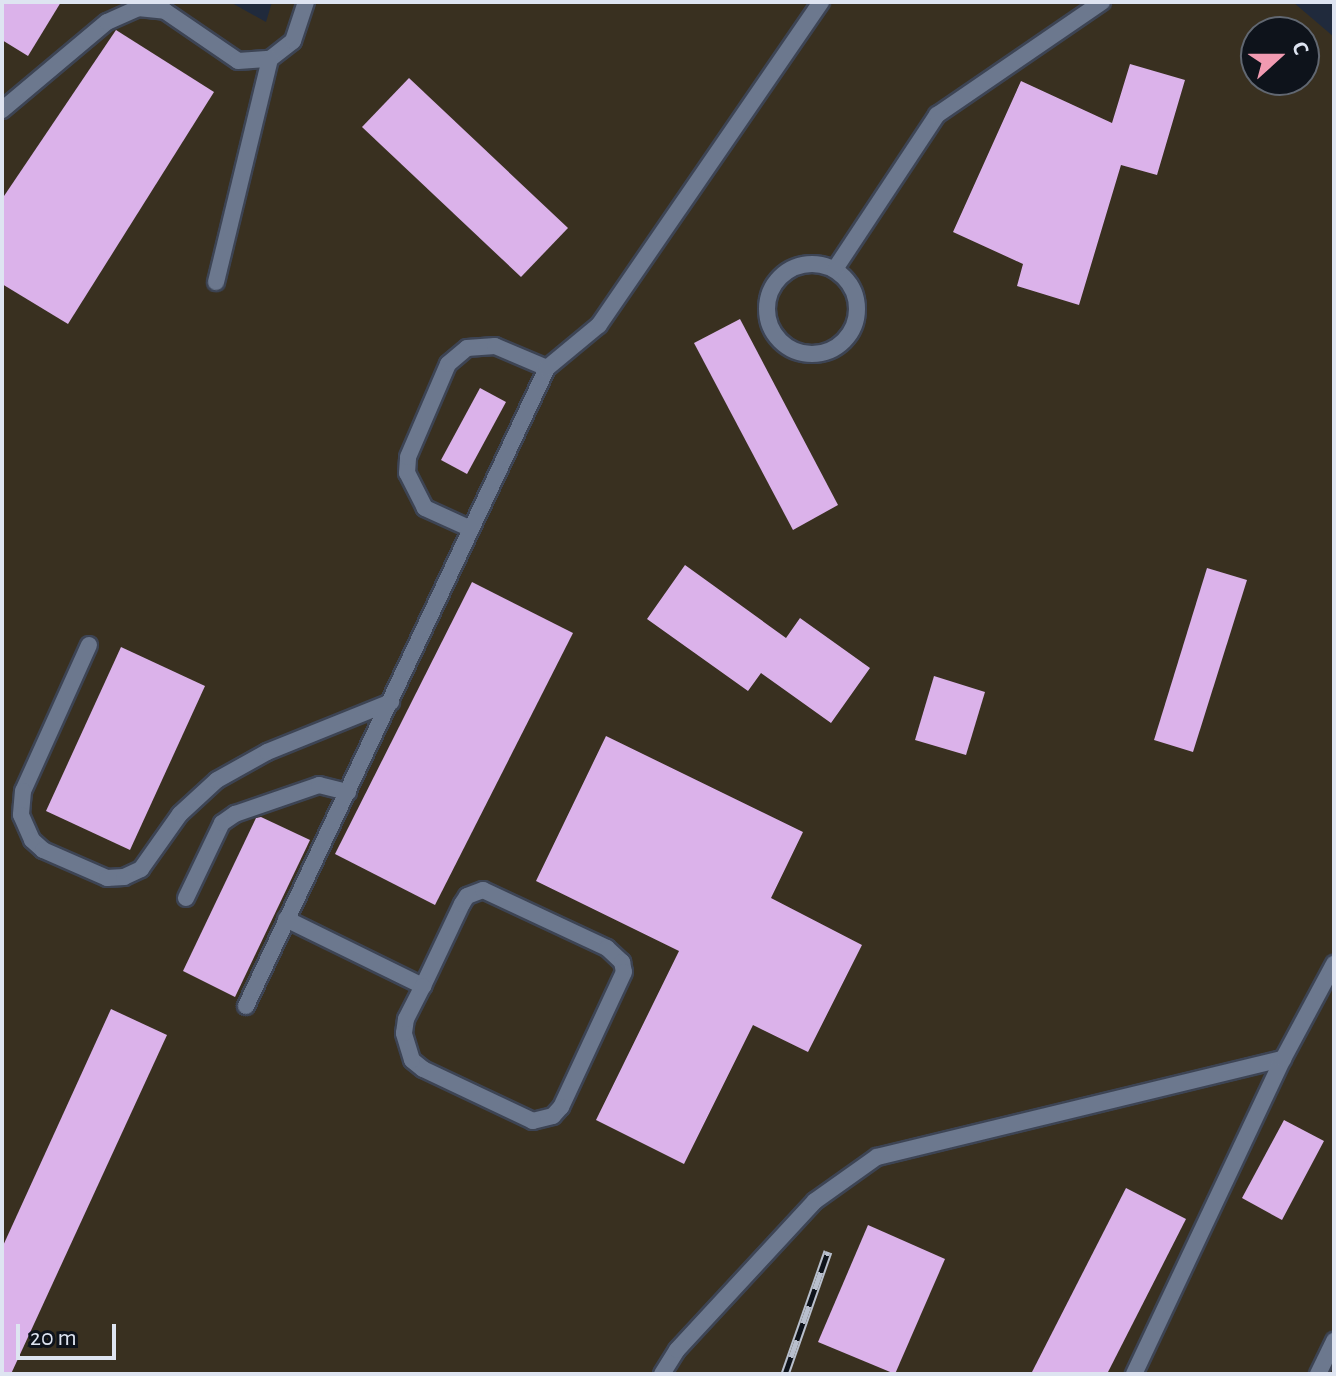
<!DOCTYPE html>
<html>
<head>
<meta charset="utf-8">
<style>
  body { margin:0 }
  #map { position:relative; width:1336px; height:1376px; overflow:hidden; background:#202a3c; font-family:"Alegreya Sans",sans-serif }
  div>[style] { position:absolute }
  .commercial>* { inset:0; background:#393020 }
  .building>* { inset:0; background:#dbb2ea }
  .roads { filter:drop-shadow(2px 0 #3d4454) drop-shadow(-2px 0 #3d4454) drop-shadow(0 2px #3d4454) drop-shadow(0 -2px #3d4454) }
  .service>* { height:16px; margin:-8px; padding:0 8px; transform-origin:8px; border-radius:8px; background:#6c788e }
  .service>.ring { margin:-8px; padding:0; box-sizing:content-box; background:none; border:16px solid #6c788e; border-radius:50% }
  .rail>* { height:9px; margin-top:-4.5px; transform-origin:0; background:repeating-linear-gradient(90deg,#0e131b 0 18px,#b8bfcd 0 36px); box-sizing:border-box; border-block:2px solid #b8bfcd }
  span { translate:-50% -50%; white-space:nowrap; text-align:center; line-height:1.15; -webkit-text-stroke:8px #0e131b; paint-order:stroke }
  .frame { position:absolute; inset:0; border:4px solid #dee4f1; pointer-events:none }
  .north { position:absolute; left:1240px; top:16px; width:80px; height:80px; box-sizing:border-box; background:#0e131b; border:2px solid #616771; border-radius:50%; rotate:69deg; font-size:22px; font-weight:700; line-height:32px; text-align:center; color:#dee4f1 }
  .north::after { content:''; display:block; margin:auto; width:28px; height:36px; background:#f19ab1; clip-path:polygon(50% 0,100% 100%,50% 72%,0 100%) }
  .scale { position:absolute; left:16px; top:1324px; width:100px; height:36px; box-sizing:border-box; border:4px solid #dee4f1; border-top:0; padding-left:10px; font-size:24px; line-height:28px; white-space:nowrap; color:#dee4f1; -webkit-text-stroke:6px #0e131b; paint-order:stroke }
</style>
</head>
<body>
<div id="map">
  <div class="commercial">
    <i style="clip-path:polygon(evenodd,2px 2px,230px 2px,266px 22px,272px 2px,1293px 2px,1334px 37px,1334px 1374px,2px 1374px,2px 2px,1256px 32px,1304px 32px,1304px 80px,1256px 80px,1256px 32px)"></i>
  </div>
  <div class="building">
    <i style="clip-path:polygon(2px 2px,61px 2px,28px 56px,2px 40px)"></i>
    <i style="clip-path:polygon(116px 30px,214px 92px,68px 324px,2px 284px,2px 199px)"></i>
    <i style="clip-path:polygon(1130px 64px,1185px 80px,1157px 175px,1121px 165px,1079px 305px,1017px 286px,1023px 264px,953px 232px,1021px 81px,1112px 123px)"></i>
    <i style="clip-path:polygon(409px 78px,568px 228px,521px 277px,362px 127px)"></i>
    <i style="clip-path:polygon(740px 319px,838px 505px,793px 530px,694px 343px)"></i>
    <i style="clip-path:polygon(480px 388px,506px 402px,467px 474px,441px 460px)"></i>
    <i style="clip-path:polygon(685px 565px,786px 638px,800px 618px,870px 668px,831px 723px,761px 673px,748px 691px,647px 619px)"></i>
    <i style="clip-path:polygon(1207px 568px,1247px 580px,1193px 752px,1154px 740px)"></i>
    <i style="clip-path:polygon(472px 582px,573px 633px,435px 905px,335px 854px)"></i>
    <i style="clip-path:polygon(121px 647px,205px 686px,130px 850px,46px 811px)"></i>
    <i style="clip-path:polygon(934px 676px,985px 692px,966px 755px,915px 740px)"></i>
    <i style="clip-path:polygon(606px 736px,803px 832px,771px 898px,862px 945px,808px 1052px,753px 1025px,684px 1164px,596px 1120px,679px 951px,536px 881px)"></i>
    <i style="clip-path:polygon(261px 817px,310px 840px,235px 997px,183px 971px,256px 818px)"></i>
    <i style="clip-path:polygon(111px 1009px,167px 1035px,11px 1374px,2px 1374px,2px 1248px)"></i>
    <i style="clip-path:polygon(1284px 1120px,1324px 1141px,1282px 1220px,1242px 1198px)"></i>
    <i style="clip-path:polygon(1126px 1188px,1186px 1219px,1107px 1374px,1031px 1374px)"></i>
    <i style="clip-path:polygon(868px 1225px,945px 1259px,895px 1374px,818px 1342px)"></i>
  </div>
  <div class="roads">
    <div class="service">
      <i style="left:2px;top:110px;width:137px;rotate:-40deg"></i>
      <i style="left:107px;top:22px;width:34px;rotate:-24deg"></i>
      <i style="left:138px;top:8px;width:27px;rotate:6deg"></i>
      <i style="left:165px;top:11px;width:88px;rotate:34.4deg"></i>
      <i style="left:238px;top:61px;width:32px;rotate:-4deg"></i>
      <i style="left:270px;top:59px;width:29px;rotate:-38deg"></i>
      <i style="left:293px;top:41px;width:41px;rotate:-71.6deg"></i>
      <i class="ring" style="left:767px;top:264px;width:74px;height:74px"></i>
      <i style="left:835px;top:269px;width:185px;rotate:-56.5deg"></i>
      <i style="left:937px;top:115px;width:200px;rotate:-34.4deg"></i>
      <i style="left:216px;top:282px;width:229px;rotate:-76.4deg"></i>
      <i style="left:471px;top:529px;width:51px;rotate:-155.5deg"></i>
      <i style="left:425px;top:508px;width:39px;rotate:-117deg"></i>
      <i style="left:407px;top:473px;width:16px;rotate:-86deg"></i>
      <i style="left:408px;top:457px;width:101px;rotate:-66.7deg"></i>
      <i style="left:448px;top:364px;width:25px;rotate:-40deg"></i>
      <i style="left:467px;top:348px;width:28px;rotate:-4deg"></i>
      <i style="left:495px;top:346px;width:56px;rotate:22.9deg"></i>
      <i style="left:89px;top:645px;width:160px;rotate:114.3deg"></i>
      <i style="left:23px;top:791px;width:24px;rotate:95deg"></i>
      <i style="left:21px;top:815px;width:27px;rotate:66deg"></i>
      <i style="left:32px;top:840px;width:15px;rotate:42deg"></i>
      <i style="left:43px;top:850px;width:70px;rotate:23.6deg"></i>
      <i style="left:107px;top:878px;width:17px;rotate:-3deg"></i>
      <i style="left:124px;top:877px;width:19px;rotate:-25deg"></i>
      <i style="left:141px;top:869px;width:67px;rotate:-54.7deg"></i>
      <i style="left:180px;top:814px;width:50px;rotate:-42.6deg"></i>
      <i style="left:217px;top:780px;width:57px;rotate:-29.2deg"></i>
      <i style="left:267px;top:752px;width:134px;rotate:-22deg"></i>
      <i style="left:186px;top:898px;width:83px;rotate:-64.4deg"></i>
      <i style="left:222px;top:823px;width:16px;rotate:-35deg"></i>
      <i style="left:235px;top:814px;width:89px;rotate:-19deg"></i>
      <i style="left:319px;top:785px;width:30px;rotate:14deg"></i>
      <i style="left:286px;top:919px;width:153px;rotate:26.1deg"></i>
      <i style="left:423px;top:986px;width:91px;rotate:-64.6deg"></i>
      <i style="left:462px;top:904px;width:9px;rotate:-58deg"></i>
      <i style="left:467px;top:896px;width:17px;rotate:-21deg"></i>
      <i style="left:483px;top:890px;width:137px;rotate:25.1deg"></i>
      <i style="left:607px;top:948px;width:21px;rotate:43deg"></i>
      <i style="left:622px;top:962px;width:10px;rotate:79deg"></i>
      <i style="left:624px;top:972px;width:149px;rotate:115deg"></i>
      <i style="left:561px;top:1107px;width:12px;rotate:132deg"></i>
      <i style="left:553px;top:1116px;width:21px;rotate:166deg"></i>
      <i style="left:533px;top:1121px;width:122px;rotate:-154.7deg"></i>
      <i style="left:423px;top:1069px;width:14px;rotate:-141deg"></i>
      <i style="left:412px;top:1060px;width:28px;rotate:-107deg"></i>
      <i style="left:404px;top:1033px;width:14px;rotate:-82deg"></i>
      <i style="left:406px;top:1019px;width:37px;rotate:-63deg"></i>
      <i style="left:246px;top:1006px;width:705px;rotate:-64.74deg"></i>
      <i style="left:547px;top:368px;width:67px;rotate:-39.6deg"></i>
      <i style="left:599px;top:325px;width:392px;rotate:-55.5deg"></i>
      <i style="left:662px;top:1374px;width:28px;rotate:-58deg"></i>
      <i style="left:677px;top:1350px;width:203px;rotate:-47.2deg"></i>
      <i style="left:815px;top:1201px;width:76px;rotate:-35.4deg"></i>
      <i style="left:877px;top:1157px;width:418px;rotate:-13.6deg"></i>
      <i style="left:1134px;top:1374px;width:348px;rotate:-64.7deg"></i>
      <i style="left:1283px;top:1059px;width:108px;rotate:-61.8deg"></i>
      <i style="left:1318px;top:1374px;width:37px;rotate:-64deg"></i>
    </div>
  </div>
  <div class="rail">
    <i style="left:785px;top:1374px;width:130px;rotate:-70.7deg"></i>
  </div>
  <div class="frame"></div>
  <div class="north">С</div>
  <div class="scale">20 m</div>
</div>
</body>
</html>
